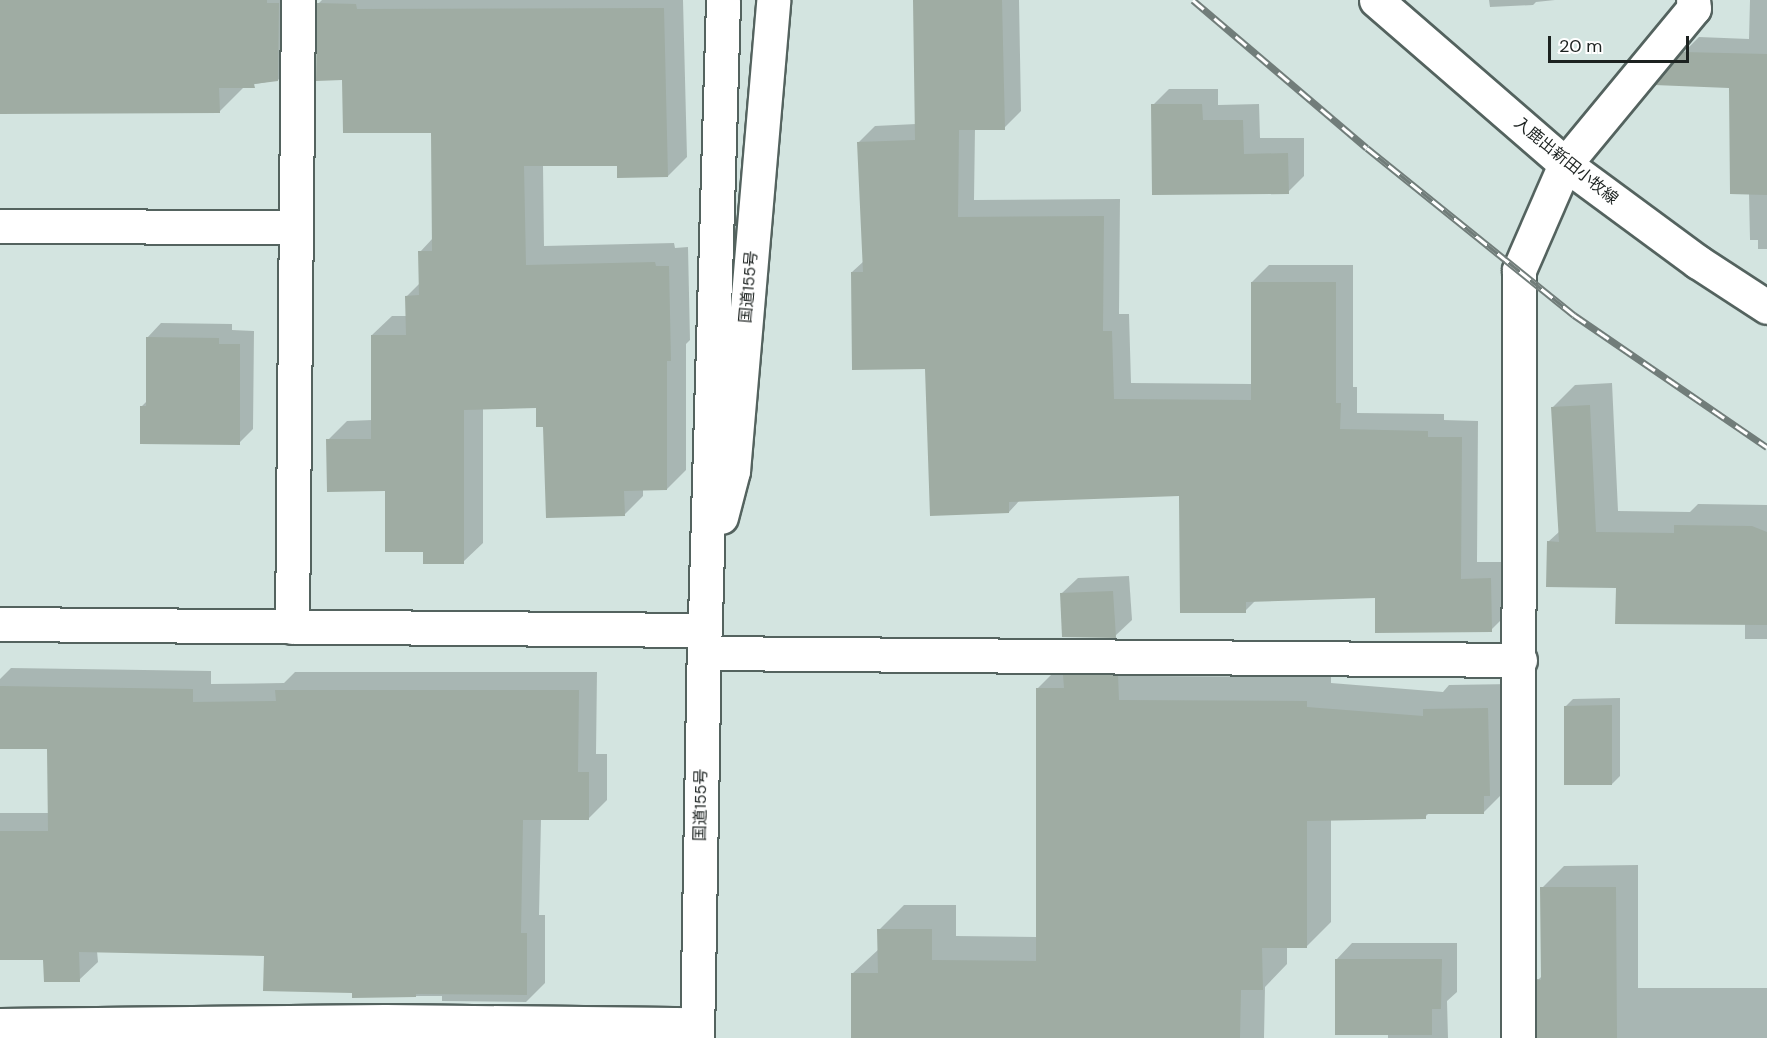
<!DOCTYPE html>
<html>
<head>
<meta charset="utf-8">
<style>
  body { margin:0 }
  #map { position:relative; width:1767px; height:1038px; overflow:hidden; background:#d3e4e0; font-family:"DM Sans","Noto Sans JP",sans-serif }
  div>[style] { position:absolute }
  .shadow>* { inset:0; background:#0003 }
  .building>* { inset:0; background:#9faca3 }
  .roads { filter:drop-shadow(2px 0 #54635f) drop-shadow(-2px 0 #54635f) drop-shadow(0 2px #54635f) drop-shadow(0 -2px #54635f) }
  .minor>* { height:33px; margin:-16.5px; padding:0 16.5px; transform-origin:16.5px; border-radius:16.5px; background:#fff }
  .major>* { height:33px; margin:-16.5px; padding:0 16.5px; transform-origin:16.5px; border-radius:16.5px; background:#fff }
  .highway>* { height:33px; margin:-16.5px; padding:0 16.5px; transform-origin:16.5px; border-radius:16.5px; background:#fff }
  .rail>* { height:7px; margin-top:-3.5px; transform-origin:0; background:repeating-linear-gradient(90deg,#fff 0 14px,#717d7a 0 28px); box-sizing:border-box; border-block:2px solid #717d7a }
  span { translate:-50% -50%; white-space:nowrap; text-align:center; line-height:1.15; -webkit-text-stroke:5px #fff; paint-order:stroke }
  .street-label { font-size:16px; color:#1c2220 }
  .scale { position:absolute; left:1548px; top:36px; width:141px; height:27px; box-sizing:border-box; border:3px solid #1c2220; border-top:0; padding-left:8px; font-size:18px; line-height:21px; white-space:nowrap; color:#1c2220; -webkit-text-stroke:4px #fff; paint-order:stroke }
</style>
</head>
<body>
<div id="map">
  <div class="shadow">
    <i style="clip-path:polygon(0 0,306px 0,305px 53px,278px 80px,245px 86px,219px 112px,0 113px)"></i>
    <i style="clip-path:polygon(322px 0,683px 0,687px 157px,668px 176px,619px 164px,543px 165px,544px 246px,674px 243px,675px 248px,688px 247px,690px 340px,686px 344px,686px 470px,667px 489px,643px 489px,643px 496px,624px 515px,544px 426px,538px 407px,483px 408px,483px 543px,463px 562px,424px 550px,386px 490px,328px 440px,347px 421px,372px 420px,372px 335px,392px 316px,407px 316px,407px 296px,421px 282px,420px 252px,433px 238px,433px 131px,344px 79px,318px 4px)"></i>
    <i style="clip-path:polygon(891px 0,1019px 0,1021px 111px,1004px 128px,975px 129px,974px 200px,1120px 199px,1119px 314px,1129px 314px,1131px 383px,1252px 384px,1252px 282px,1269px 265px,1353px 265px,1353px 387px,1357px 387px,1357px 413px,1444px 414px,1444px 420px,1478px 421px,1477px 562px,1508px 562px,1508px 613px,1491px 630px,1377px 597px,1256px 600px,1245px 611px,1180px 495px,1020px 500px,1009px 512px,927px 368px,852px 272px,864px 261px,858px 143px,875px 126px,916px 124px,914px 0)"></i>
    <i style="clip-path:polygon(1489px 0,1555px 0,1536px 2px,1533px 5px,1490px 7px)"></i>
    <i style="clip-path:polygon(1750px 0,1767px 0,1767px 249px,1758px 249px,1758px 240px,1750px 240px,1749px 193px,1730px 87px,1683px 53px,1699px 37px,1749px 39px)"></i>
    <i style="clip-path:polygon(1169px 89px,1218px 89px,1218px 105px,1259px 104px,1260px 138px,1304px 138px,1304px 176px,1288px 192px,1153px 105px)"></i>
    <i style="clip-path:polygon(161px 323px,232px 324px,232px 330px,254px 331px,253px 429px,239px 443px,141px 407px,147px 401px,147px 338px)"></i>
    <i style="clip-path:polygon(1612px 383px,1618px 511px,1690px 512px,1698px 504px,1767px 505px,1767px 639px,1745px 639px,1745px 623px,1617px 587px,1548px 542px,1560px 531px,1553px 407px,1575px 385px)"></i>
    <i style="clip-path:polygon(1129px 576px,1132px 620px,1115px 636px,1061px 594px,1078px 578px)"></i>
    <i style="clip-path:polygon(1142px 651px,1144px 676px,1331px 677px,1331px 683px,1443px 692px,1449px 685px,1512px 684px,1508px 788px,1484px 812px,1429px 813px,1425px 817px,1331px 819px,1331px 922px,1306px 947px,1287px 947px,1287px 964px,1265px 987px,1264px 1038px,852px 1038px,853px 973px,879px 949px,879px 930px,904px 905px,956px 905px,956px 936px,1037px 937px,1037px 689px,1062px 664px)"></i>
    <i style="clip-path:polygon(11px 668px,211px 671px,211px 684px,284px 683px,295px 672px,597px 672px,596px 754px,607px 754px,607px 800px,589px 818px,541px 819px,539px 915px,545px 915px,545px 983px,526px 1002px,442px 1001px,442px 996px,354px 996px,354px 991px,266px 954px,97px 951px,98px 962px,79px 980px,45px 959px,0 959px,0 813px,50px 813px,49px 748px,0 747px,0 679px)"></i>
    <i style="clip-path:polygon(1620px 698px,1620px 776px,1612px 784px,1565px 707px,1573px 699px)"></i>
    <i style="clip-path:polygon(1638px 865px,1638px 988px,1767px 988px,1767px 1038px,1536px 1038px,1538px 980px,1542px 976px,1542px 888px,1564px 866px)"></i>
    <i style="clip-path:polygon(1352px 943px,1457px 943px,1457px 992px,1447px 1001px,1448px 1038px,1388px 1038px,1388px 1034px,1336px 960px)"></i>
  </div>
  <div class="building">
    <i style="clip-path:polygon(0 0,267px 0,267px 3px,279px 3px,278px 81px,254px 84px,255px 88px,219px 88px,220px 113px,0 114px)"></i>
    <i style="clip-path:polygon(913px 0,1002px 0,1005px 130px,959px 130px,958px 217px,1104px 216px,1103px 331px,1112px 331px,1114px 399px,1251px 400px,1251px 282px,1336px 282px,1336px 403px,1341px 403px,1340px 429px,1428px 431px,1428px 437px,1462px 437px,1461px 579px,1491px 578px,1492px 632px,1375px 633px,1375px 598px,1246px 602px,1246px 613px,1180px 613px,1179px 496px,1009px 502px,1009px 513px,930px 516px,925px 369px,852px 370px,851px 272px,863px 272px,857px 142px,915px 140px)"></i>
    <i style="clip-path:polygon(317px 3px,356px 4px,357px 9px,664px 8px,668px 177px,617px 178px,617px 166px,524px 166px,526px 265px,655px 262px,656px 266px,669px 266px,671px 361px,667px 361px,667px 490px,624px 491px,625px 516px,546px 518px,543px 427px,536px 427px,536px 408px,464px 410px,464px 564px,423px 564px,423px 552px,385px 552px,385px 491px,327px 492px,326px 439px,371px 439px,371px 335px,406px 335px,405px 296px,419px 295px,418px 251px,432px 251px,431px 133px,343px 133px,342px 80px,316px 81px)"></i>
    <i style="clip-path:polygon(1682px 52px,1767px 54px,1767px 195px,1730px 194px,1729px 88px,1654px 85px)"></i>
    <i style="clip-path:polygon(1151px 104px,1202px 104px,1203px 120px,1243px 120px,1244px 154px,1288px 153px,1289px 194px,1152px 195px)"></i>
    <i style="clip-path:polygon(146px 337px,219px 338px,219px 344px,240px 344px,240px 445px,140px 444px,140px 406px,146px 406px)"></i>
    <i style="clip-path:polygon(1590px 405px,1596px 532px,1674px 533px,1674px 525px,1752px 526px,1767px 532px,1767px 625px,1615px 624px,1616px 588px,1546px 587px,1547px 541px,1559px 542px,1551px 407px)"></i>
    <i style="clip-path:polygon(1113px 591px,1116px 638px,1062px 637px,1060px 593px)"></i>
    <i style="clip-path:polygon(1063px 675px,1118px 675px,1119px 700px,1307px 701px,1307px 707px,1423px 716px,1423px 709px,1488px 708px,1490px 796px,1484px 796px,1484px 814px,1426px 814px,1426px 819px,1307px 821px,1307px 948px,1262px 948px,1263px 990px,1241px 990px,1240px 1038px,851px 1038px,851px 973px,878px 973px,877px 929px,932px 929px,932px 960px,1036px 961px,1036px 688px,1064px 688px)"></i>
    <i style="clip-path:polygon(0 686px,193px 689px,193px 702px,276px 701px,275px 690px,579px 690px,578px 772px,589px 772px,589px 820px,523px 820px,521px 933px,527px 933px,527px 995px,416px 994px,416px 997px,352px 998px,352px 993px,263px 991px,264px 956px,79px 952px,80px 982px,44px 982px,43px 960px,0 960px,0 831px,48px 831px,47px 749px,0 749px)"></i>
    <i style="clip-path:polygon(1612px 705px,1612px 785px,1564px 785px,1564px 706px)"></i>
    <i style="clip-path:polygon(1540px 887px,1616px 887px,1617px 1038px,1537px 1038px,1537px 979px,1541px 980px)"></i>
    <i style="clip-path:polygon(1335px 959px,1442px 959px,1441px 1009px,1432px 1009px,1432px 1035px,1335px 1035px)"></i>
  </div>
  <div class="roads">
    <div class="minor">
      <i style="left:0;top:226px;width:295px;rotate:0.2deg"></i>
      <i style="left:0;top:624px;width:705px;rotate:0.49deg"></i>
      <i style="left:292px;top:627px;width:627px;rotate:-89.45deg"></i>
      <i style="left:704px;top:653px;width:816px;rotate:0.49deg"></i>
      <i style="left:0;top:1025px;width:385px;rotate:-0.6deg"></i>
      <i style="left:385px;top:1021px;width:312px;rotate:0.6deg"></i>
      <i style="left:1518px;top:1038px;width:768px;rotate:-89.93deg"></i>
      <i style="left:1519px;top:270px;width:116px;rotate:-66.5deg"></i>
      <i style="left:1565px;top:164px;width:202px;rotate:-50.4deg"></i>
      <i style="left:1694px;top:8px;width:8px;rotate:-97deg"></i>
    </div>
    <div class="major">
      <i style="left:1376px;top:0;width:250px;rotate:40.9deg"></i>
      <i style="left:1565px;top:164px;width:165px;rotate:36.4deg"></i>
      <i style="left:1698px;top:262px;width:82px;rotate:33.1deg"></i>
    </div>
    <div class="highway">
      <i style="left:721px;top:517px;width:48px;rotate:-75.4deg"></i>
      <i style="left:733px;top:471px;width:473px;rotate:-85.1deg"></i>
      <i style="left:697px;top:1038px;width:385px;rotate:-89deg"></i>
      <i style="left:704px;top:653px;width:653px;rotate:-88.33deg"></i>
    </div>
  </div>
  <div class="rail">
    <i style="left:1193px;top:0;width:228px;rotate:40.4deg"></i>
    <i style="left:1367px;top:148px;width:266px;rotate:38.9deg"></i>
    <i style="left:1574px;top:315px;width:234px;rotate:34.4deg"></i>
  </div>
  <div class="street-label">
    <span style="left:1566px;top:161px;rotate:39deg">入鹿出新田小牧線</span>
    <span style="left:749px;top:287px;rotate:-85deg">国道155号</span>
    <span style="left:701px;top:805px;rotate:-89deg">国道155号</span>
  </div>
  <div class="scale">20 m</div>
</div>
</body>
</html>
